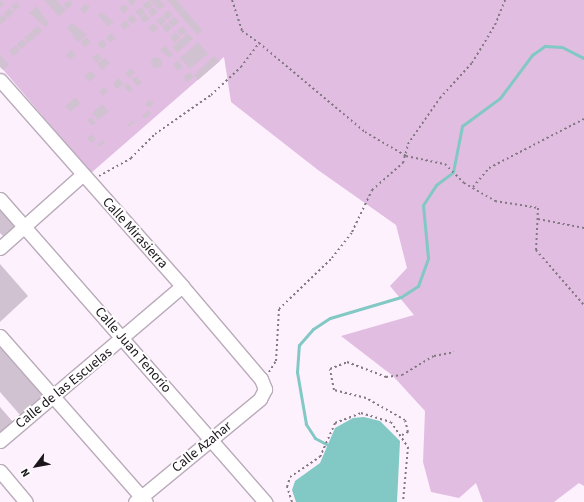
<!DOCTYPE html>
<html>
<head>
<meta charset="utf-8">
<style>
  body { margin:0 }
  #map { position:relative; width:584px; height:502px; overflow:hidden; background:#fef1fe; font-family:"Source Sans 3",sans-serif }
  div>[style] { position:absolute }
  .green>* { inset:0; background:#e2bde2 }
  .water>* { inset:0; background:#82c8c4 }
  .stream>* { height:3px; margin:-1.5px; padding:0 1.5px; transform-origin:1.5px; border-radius:1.5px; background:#82c8c4 }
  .building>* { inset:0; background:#d1c2d2 }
  .round { border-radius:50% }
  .path>* { height:2px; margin-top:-1px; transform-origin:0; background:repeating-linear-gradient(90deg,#827982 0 2px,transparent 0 5px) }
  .roads { filter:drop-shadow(1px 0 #b9abba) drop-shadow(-1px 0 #b9abba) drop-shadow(0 1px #b9abba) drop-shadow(0 -1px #b9abba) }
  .minor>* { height:13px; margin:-6.5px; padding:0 6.5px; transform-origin:6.5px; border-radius:6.5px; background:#fff }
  span { translate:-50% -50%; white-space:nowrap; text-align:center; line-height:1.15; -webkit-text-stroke:4px #fff; paint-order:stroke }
  .street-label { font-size:14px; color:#1a151a }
  .north { position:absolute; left:16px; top:446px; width:40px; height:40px; -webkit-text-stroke:3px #fff; paint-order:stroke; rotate:238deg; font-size:11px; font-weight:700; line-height:16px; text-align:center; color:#1a151a }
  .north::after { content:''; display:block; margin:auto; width:14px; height:18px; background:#1a151a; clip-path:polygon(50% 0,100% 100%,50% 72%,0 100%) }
</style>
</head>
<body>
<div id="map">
  <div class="green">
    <i style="clip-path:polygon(0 0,584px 0,584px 486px,579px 483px,554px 502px,483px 502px,476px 483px,459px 498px,431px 492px,423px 462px,425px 411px,393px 376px,341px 336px,414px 315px,390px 286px,407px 268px,396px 225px,318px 170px,231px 102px,224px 57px,91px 173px,0 66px)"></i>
  </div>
  <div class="water">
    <i style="clip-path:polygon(364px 417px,380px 421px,400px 441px,397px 502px,296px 502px,292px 490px,295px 481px,320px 463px,335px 428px,353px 418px)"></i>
  </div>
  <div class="stream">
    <i style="left:328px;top:445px;width:15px;rotate:-152deg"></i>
    <i style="left:315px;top:438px;width:17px;rotate:-123deg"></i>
    <i style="left:306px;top:424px;width:53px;rotate:-99.8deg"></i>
    <i style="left:297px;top:372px;width:27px;rotate:-86deg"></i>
    <i style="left:299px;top:345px;width:21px;rotate:-49deg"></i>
    <i style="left:313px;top:329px;width:20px;rotate:-33deg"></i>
    <i style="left:330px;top:318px;width:74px;rotate:-16.5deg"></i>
    <i style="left:401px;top:297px;width:20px;rotate:-33deg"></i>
    <i style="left:418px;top:286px;width:30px;rotate:-70deg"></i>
    <i style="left:428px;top:258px;width:53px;rotate:-95.4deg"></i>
    <i style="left:423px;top:205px;width:24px;rotate:-57deg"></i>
    <i style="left:436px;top:185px;width:21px;rotate:-37deg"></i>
    <i style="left:453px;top:172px;width:47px;rotate:-78.9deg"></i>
    <i style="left:462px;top:126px;width:47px;rotate:-36.4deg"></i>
    <i style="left:500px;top:98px;width:54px;rotate:-53.3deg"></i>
    <i style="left:532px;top:55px;width:16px;rotate:-35deg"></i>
    <i style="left:545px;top:46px;width:17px;rotate:3deg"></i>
    <i style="left:562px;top:47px;width:25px;rotate:27deg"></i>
  </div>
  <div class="building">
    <i style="clip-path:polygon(0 0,5px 3px,0 8px)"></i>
    <i style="clip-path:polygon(44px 0,57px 0,66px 10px,59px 17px)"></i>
    <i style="clip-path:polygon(70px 0,73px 4px,67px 9px,63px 4px)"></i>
    <i style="clip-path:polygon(128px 0,134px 0,136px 2px,130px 7px)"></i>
    <i style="clip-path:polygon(148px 0,153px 6px,147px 10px,142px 5px)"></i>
    <i style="clip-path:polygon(150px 0,160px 0,154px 5px)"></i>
    <i style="clip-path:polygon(160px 0,165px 6px,159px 10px,155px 5px)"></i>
    <i style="clip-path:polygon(167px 0,177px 0,202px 30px,197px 35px)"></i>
    <i style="clip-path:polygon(16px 2px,20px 6px,15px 11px,11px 6px)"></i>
    <i style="clip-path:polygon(86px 3px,90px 8px,84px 14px,80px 9px)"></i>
    <i style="clip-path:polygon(125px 4px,129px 9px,123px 14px,119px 8px)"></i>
    <i style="clip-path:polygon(37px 6px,49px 24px,45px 27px,29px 13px)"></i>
    <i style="clip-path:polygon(141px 7px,145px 12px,140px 17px,135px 12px)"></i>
    <i style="clip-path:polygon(153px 7px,158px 12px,152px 17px,148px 11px)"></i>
    <i style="clip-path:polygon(9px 8px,14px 13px,8px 18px,4px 13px)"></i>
    <i style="clip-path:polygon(168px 10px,173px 15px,167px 20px,163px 15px)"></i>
    <i style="clip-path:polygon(102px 12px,114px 22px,108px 27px,98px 15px)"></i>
    <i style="clip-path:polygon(145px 13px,150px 19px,144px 23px,140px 18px)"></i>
    <i style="clip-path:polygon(3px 14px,7px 19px,0 25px,0 17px)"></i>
    <i style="clip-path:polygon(132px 14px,137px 20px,132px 24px,127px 19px)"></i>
    <i style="clip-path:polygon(162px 16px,166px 21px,161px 26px,156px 21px)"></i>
    <i style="clip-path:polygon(174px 17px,179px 22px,173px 27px,168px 22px)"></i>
    <i style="clip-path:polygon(125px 20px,130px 25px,124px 30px,120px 25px)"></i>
    <i style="clip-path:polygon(72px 23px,87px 35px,78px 42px,67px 28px)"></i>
    <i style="clip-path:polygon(154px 23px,158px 28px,153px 33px,148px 28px)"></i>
    <i style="clip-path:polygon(167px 23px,172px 28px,166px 33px,162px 27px)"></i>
    <i style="clip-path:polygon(38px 26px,42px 31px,36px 37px,31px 31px)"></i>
    <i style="clip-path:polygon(183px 26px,187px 32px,181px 36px,177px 31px)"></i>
    <i style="clip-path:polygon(31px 32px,35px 37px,28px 43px,24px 38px)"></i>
    <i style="clip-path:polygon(176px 32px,180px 38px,175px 43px,170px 37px)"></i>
    <i style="clip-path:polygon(111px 33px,116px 38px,110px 43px,106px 37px)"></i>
    <i style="clip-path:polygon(188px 33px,193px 39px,177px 53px,172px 47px)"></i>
    <i style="clip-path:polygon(87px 37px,91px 42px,85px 47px,80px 42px)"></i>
    <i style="clip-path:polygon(23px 39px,27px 44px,21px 49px,17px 44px)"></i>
    <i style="clip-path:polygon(103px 39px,107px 45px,102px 49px,97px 44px)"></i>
    <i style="clip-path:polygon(198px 42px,208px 54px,190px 69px,180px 58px)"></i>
    <i style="clip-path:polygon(16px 45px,20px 51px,13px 56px,9px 51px)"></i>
    <i style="clip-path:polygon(165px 45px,173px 55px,169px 58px,160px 50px)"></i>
    <i style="clip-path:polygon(71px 50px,76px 55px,70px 60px,66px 55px)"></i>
    <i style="clip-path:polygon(98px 53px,102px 59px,97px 63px,92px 58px)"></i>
    <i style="clip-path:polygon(0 54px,9px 65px,3px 70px,0 67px)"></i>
    <i style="clip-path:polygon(214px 56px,220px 61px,198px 80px,194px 75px)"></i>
    <i class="round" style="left:150.5px;top:56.5px;width:11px;height:11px"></i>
    <i style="clip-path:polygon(105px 58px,110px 63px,102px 70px,97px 64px)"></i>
    <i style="clip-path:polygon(178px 60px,183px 67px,178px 71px,173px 65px)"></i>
    <i style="clip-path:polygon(131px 68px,135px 73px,129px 78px,125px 73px)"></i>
    <i style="clip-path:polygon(91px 71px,96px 76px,89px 82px,84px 76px)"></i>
    <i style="clip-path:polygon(189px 72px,194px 77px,187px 82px,183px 77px)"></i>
    <i style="clip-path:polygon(137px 76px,142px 83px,137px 86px,132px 79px)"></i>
    <i style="clip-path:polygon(119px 78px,124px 84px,117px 89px,113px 84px)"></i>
    <i style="clip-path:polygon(128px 83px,133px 89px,129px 93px,123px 86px)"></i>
    <i style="clip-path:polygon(104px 87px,108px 92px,103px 96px,99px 91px)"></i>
    <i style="clip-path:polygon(76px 97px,80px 104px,70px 112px,65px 106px)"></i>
    <i style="clip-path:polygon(150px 99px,154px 104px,149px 108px,145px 104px)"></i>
    <i style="clip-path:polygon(102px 104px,109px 112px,98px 120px,92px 113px)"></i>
    <i style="clip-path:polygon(148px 110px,151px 114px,144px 119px,142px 116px)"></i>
    <i style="clip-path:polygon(91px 117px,96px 123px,92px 126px,87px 120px)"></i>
    <i style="clip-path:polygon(133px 120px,135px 122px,129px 127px,127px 125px)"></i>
    <i style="clip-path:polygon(91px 134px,96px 139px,92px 143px,87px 138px)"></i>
    <i style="clip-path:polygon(103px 140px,105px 142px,99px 147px,97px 145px)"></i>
    <i style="clip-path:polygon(0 209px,15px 226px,3px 236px,0 233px)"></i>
    <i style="clip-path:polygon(0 264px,28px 296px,0 322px)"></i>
    <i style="clip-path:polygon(0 339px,47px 393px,21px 416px,0 392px)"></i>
    <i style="clip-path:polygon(0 407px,14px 423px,0 435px)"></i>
  </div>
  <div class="path">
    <i style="left:232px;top:0;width:33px;rotate:72deg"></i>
    <i style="left:242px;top:31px;width:21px;rotate:35deg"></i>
    <i style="left:99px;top:176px;width:37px;rotate:-29deg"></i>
    <i style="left:131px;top:158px;width:34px;rotate:-45deg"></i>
    <i style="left:155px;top:134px;width:68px;rotate:-34.9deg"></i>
    <i style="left:211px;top:95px;width:41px;rotate:-43deg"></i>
    <i style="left:241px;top:67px;width:30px;rotate:-53deg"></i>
    <i style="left:259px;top:43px;width:138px;rotate:40deg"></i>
    <i style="left:365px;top:132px;width:48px;rotate:30.3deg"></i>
    <i style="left:406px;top:156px;width:40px;rotate:12deg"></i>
    <i style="left:445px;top:164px;width:27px;rotate:45deg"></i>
    <i style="left:464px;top:183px;width:36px;rotate:30deg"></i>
    <i style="left:495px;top:201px;width:44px;rotate:9.2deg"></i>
    <i style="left:538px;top:208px;width:42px;rotate:92.7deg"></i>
    <i style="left:536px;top:250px;width:73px;rotate:48.9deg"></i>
    <i style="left:473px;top:187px;width:25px;rotate:-50deg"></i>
    <i style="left:489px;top:168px;width:107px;rotate:-27.3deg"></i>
    <i style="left:538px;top:219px;width:47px;rotate:11.1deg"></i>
    <i style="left:269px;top:372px;width:13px;rotate:-58deg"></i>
    <i style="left:276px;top:361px;width:52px;rotate:-86.7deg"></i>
    <i style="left:279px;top:309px;width:74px;rotate:-43.9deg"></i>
    <i style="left:332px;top:258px;width:33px;rotate:-52deg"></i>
    <i style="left:352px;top:232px;width:47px;rotate:-64.5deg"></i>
    <i style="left:372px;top:190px;width:41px;rotate:-41.1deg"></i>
    <i style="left:403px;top:163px;width:20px;rotate:-75deg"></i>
    <i style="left:408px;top:144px;width:56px;rotate:-55.2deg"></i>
    <i style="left:440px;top:98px;width:47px;rotate:-47.6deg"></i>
    <i style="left:472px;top:63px;width:44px;rotate:-58.8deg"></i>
    <i style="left:495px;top:25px;width:27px;rotate:-68deg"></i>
    <i style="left:402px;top:435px;width:7px;rotate:-27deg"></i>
    <i style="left:408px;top:432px;width:12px;rotate:-104deg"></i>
    <i style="left:405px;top:420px;width:45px;rotate:-150.6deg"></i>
    <i style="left:366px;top:398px;width:33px;rotate:-166deg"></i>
    <i style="left:334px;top:390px;width:21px;rotate:-101deg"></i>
    <i style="left:330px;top:369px;width:18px;rotate:-22deg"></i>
    <i style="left:347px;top:362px;width:42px;rotate:21deg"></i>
    <i style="left:386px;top:377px;width:16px;rotate:-7deg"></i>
    <i style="left:402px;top:375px;width:37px;rotate:-31deg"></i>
    <i style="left:434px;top:356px;width:20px;rotate:-11deg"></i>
    <i style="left:292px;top:502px;width:16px;rotate:-108deg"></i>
    <i style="left:287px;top:487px;width:10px;rotate:-73deg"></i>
    <i style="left:290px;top:477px;width:36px;rotate:-34deg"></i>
    <i style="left:320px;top:457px;width:37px;rotate:-66deg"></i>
    <i style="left:335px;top:423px;width:28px;rotate:-21deg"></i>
    <i style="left:361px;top:413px;width:31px;rotate:17deg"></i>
    <i style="left:391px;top:422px;width:30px;rotate:56deg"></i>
    <i style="left:408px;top:447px;width:55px;rotate:95.2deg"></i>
  </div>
  <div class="roads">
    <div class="minor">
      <i style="left:0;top:80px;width:275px;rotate:48.5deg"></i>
      <i style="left:182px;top:286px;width:122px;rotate:49.7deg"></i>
      <i style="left:261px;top:379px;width:11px;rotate:68deg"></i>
      <i style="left:265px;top:389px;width:11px;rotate:117deg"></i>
      <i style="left:260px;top:399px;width:162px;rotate:140.5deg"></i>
      <i style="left:0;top:199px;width:403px;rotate:48.8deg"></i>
      <i style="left:0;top:248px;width:111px;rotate:-41.7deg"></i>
      <i style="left:0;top:336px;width:221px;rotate:48.7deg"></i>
      <i style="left:0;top:441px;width:239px;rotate:-40.4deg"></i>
      <i style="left:0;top:471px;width:40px;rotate:50deg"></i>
    </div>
  </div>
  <div class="street-label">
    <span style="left:135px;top:233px;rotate:48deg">Calle Mirasierra</span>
    <span style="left:133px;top:350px;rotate:49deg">Calle Juan Tenorio</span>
    <span style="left:64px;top:388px;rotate:-39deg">Calle de las Escuelas</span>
    <span style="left:202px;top:447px;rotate:-39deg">Calle Azahar</span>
  </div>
  <div class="north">N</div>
</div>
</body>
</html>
